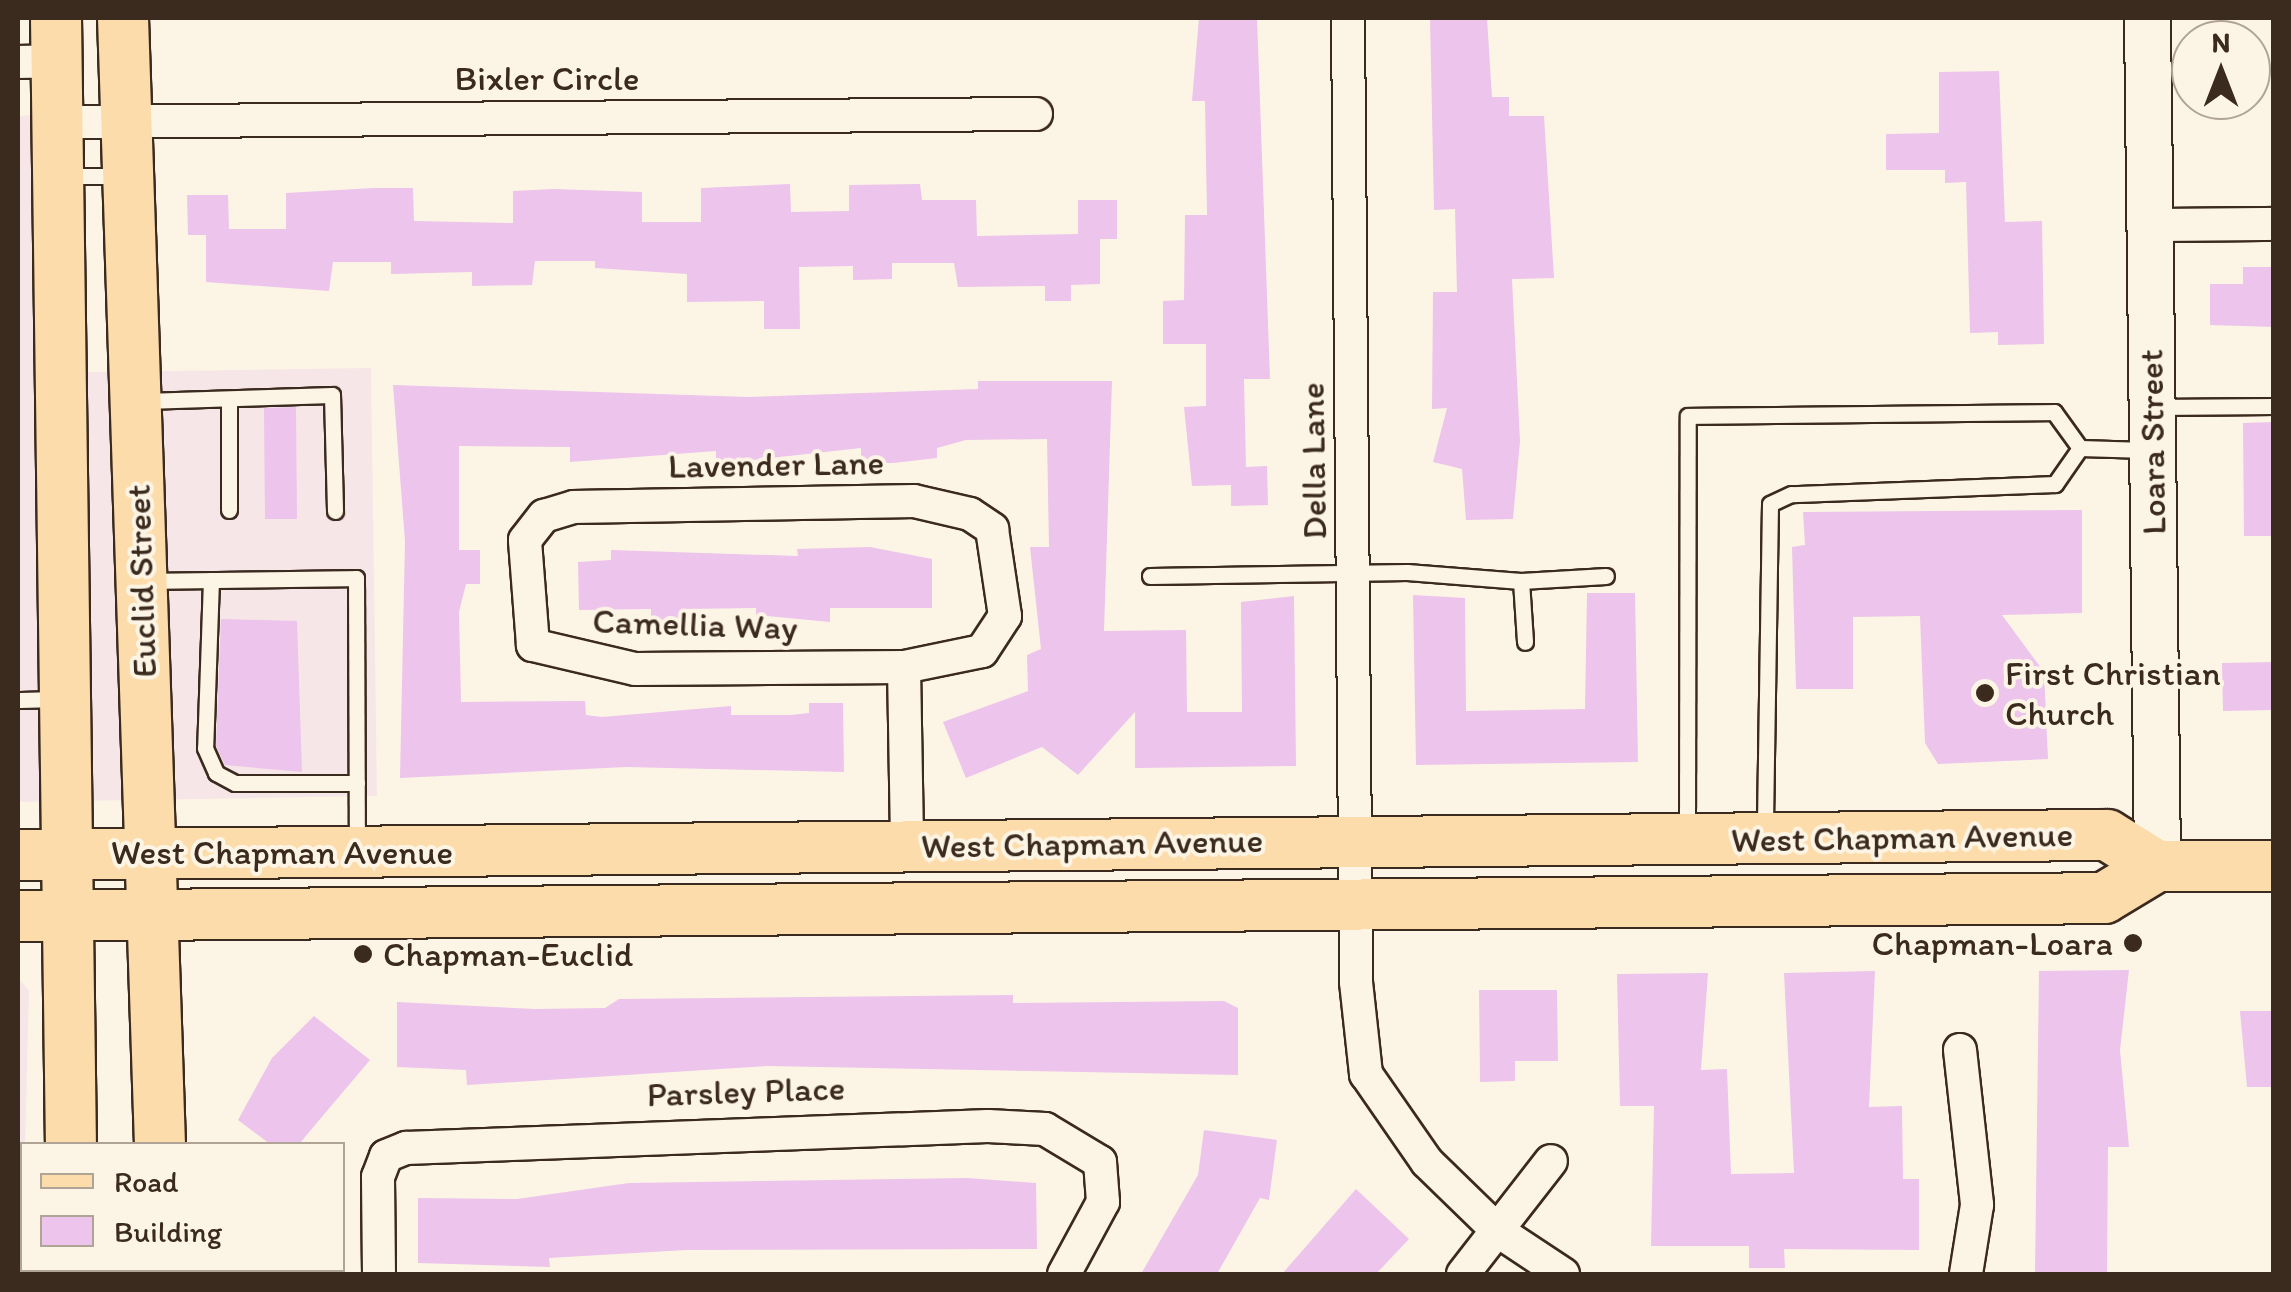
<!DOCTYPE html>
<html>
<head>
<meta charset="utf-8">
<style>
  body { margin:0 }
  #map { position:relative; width:2291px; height:1292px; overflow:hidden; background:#fcf5e5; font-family:Itim,sans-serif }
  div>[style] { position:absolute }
  .built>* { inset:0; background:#f7e6e7 }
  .building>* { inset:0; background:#ecc4ec }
  .roads { filter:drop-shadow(2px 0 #3b2a1e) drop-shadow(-2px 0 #3b2a1e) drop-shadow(0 2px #3b2a1e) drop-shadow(0 -2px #3b2a1e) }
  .lane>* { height:15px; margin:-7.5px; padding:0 7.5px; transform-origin:7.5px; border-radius:7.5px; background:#fcf5e5 }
  .street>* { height:32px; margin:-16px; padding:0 16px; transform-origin:16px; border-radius:16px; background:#fcf5e5 }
  .secondary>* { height:45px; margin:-22.5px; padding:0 22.5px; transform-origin:22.5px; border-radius:22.5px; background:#fcf5e5 }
  .primary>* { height:50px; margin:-25px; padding:0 25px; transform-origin:25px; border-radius:25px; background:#fddcac }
  .dots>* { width:28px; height:28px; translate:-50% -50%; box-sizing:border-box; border:5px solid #fcf5e5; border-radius:50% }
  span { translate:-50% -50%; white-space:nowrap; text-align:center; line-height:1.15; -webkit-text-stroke:8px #fcf5e5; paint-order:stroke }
  .street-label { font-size:35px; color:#3b2a1e }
  .poi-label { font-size:35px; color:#3b2a1e }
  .left { translate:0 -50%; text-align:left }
  .right { translate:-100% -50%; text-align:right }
  .frame { position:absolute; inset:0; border:20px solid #3b2a1e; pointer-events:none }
  .legend { position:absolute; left:20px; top:1142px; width:325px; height:130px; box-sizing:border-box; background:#fcf5e5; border:2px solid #afa495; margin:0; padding:12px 18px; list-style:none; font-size:30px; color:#3b2a1e }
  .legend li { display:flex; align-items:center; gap:20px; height:50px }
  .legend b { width:50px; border:2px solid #afa495 }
  .north { position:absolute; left:2171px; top:20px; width:100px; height:100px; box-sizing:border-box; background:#fcf5e5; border:2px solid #afa495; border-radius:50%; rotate:0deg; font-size:28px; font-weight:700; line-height:40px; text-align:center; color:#3b2a1e }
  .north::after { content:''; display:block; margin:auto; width:35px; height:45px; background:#3b2a1e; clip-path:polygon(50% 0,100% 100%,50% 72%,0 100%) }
</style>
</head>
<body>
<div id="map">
  <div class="built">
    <i style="clip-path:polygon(34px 115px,38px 373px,371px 368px,377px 796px,18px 802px,18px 116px)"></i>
    <i style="clip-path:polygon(18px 978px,29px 990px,22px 1270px,34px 1274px,18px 1274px)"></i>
  </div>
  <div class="building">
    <i style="clip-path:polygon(1199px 18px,1257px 18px,1270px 379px,1244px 379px,1246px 467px,1267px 466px,1268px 505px,1231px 506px,1231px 485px,1192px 486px,1184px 407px,1206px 406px,1206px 344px,1163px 344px,1163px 301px,1184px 300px,1185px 215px,1207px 215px,1205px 101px,1192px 101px)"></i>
    <i style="clip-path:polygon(1430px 18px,1487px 18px,1492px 97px,1509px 97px,1509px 116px,1544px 116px,1554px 278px,1512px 279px,1520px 441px,1513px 519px,1466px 520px,1462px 469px,1433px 462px,1447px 408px,1432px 409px,1433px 292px,1457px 292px,1455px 209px,1434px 210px)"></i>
    <i style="clip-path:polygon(1999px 71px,2005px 222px,2042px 221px,2044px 344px,1998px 345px,1998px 332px,1970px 333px,1966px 182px,1945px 183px,1945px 170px,1886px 170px,1886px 134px,1939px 133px,1939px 72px)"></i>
    <i style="clip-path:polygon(790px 184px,791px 212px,849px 211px,849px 185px,920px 184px,922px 200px,976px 200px,977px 236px,1078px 234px,1078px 200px,1117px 200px,1117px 239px,1100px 239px,1100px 284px,1071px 285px,1071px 301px,1045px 301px,1045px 286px,958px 287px,954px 263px,892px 263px,892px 279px,853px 280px,853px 266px,799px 267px,800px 329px,764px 329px,764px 301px,687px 302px,687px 274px,595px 268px,595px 261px,535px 261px,532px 285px,472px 286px,472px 272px,391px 274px,391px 262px,333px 262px,329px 291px,206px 282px,206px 235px,188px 235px,187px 195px,228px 195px,229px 229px,286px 229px,286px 193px,374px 188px,413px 188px,414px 221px,513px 223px,513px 191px,553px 189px,642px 192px,642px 222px,701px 222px,701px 188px)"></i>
    <i style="clip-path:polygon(2243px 267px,2274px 267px,2274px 327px,2210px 325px,2210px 284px,2243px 284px)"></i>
    <i style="clip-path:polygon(978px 381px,1112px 381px,1104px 631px,1186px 630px,1187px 712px,1242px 712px,1241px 602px,1294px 596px,1296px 766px,1135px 768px,1135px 712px,1078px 775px,1042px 747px,966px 778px,943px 722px,1028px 691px,1027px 655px,1041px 649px,1030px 547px,1049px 547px,1047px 439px,966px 440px,937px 448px,937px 458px,893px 463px,861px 463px,861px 448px,716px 464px,716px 451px,570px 462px,570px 447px,459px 446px,459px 550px,480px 550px,480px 584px,466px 584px,459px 612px,461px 702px,585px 701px,586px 715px,602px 717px,731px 706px,731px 715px,791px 715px,809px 713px,809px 703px,843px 703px,844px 772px,626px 767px,400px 778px,405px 541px,393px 385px,748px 397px,978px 389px)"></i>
    <i style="clip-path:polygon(296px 407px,297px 519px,265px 519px,264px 408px)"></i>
    <i style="clip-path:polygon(2274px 422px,2274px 536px,2244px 536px,2243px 423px)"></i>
    <i style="clip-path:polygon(2082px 510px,2082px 613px,2002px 615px,2044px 672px,2048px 759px,1938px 764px,1925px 743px,1920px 616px,1853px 617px,1853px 689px,1796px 689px,1792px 547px,1805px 545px,1803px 512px)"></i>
    <i style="clip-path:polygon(870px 547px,932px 559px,932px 608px,830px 608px,830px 622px,756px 615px,756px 608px,685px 609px,685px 620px,651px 620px,651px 609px,579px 610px,578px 562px,611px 560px,611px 550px,798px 556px,797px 549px)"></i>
    <i style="clip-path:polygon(1587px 593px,1635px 593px,1638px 762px,1416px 765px,1413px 595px,1465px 598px,1466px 711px,1585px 709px)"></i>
    <i style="clip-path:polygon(221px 619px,297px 621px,302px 772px,225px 765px,216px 746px)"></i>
    <i style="clip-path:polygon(2274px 662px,2274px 710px,2223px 711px,2222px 663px)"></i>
    <i style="clip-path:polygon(2129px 970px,2120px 1050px,2129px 1147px,2108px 1147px,2107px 1274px,2035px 1274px,2039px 971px)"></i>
    <i style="clip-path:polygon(1875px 971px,1869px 1107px,1902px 1106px,1903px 1179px,1919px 1179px,1919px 1250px,1784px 1249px,1785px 1268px,1749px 1268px,1749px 1246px,1651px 1246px,1654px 1106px,1620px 1106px,1617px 974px,1708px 973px,1701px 1070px,1727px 1069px,1731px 1174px,1794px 1173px,1784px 973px)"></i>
    <i style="clip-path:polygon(1479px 990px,1557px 990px,1558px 1061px,1515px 1061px,1515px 1081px,1480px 1082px)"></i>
    <i style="clip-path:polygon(1013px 995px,1013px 1003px,1224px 1001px,1238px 1008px,1238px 1075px,767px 1066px,467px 1085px,466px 1070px,397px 1067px,397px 1002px,535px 1009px,605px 1008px,619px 999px)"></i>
    <i style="clip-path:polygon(2240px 1011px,2274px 1011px,2274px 1087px,2247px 1087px)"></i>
    <i style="clip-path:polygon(314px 1016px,370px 1060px,299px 1144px,270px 1144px,238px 1120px,272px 1058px)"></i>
    <i style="clip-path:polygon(1204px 1130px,1277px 1140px,1269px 1200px,1260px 1198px,1217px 1274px,1141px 1274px,1198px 1175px)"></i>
    <i style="clip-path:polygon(967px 1178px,1036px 1183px,1037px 1249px,686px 1250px,549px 1258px,550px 1267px,418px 1263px,418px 1198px,517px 1199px,629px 1183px)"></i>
    <i style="clip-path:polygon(1356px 1189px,1409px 1239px,1376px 1274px,1282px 1274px)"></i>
  </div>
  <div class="roads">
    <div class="lane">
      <i style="left:63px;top:176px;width:57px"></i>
      <i style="left:229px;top:399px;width:111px;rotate:90deg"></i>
      <i style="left:144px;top:401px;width:188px;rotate:-1.8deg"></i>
      <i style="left:332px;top:395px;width:116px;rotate:88.5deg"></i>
      <i style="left:2155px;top:407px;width:119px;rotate:-0.5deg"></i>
      <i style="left:2080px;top:448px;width:66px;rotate:1.7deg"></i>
      <i style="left:1150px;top:576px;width:257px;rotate:-0.9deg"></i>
      <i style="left:1407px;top:572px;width:114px;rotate:4.5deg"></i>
      <i style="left:1521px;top:581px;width:61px;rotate:86.2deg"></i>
      <i style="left:211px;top:580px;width:168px;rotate:92deg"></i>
      <i style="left:205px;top:748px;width:27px;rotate:66deg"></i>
      <i style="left:216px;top:773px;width:21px;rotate:28deg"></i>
      <i style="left:235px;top:783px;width:122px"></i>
      <i style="left:150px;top:581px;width:206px;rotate:-0.8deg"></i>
      <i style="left:356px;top:578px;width:265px;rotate:89.8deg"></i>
      <i style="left:1521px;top:581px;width:85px;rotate:-3.4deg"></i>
      <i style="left:18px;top:700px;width:40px;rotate:-1.4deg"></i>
      <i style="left:1687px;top:832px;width:416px;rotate:-89.9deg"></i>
      <i style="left:1688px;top:416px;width:366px;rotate:-0.6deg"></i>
      <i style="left:2054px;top:412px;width:44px;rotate:54.2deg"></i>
      <i style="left:2080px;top:448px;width:44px;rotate:124.8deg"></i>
      <i style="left:2055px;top:484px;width:264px;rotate:177.8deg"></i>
      <i style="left:1791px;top:494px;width:23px;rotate:155deg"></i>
      <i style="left:1770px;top:504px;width:326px;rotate:90.9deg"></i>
      <i style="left:18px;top:1236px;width:4px"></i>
    </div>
    <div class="street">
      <i style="left:1348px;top:18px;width:964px;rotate:89.52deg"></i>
      <i style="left:1356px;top:982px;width:93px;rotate:83.8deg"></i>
      <i style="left:1366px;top:1074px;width:107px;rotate:55.3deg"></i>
      <i style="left:1427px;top:1162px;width:99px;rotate:44.2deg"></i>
      <i style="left:1498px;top:1231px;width:78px;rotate:33.5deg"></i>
      <i style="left:18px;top:62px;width:39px;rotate:-1deg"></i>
      <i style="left:58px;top:122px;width:978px;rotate:-0.47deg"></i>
      <i style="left:2149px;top:225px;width:125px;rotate:-0.5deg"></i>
      <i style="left:914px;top:501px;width:57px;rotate:13.1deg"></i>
      <i style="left:970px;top:514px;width:27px;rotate:34deg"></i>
      <i style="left:992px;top:529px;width:88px;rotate:81.5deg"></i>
      <i style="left:1005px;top:616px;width:42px;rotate:123.3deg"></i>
      <i style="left:982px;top:651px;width:80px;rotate:168.4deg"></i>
      <i style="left:904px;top:667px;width:269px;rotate:179.6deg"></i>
      <i style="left:635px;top:669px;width:105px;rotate:-166.8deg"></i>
      <i style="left:533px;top:645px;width:105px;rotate:-94.4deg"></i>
      <i style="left:525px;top:540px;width:31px;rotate:-52deg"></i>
      <i style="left:544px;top:516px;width:31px;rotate:-17deg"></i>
      <i style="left:574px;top:507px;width:340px;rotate:-1deg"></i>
      <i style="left:904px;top:667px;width:178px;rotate:89deg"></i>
      <i style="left:1960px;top:1050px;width:156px;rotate:83.7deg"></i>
      <i style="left:1977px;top:1205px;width:70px;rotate:99.1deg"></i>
      <i style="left:379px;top:1274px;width:97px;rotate:-90.6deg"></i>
      <i style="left:378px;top:1177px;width:22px;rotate:-69deg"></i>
      <i style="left:386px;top:1156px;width:22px;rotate:-22deg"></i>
      <i style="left:406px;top:1148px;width:582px;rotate:-2.16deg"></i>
      <i style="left:988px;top:1126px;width:57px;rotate:3deg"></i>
      <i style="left:1045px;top:1129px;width:64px;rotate:31deg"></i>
      <i style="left:1100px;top:1162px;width:40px;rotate:85.7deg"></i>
      <i style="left:1103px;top:1202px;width:82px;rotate:118.4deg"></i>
      <i style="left:1463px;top:1274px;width:143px;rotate:-52.1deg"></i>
    </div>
    <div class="secondary">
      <i style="left:2147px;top:18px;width:848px;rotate:89.32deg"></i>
    </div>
    <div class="primary">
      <i style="left:56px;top:18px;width:1126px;rotate:89.24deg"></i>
      <i style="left:123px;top:18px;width:1127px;rotate:88.12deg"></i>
      <i style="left:18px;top:855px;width:2089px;rotate:-0.55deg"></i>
      <i style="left:2107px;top:835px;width:59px;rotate:31.8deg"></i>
      <i style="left:18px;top:916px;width:2086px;rotate:-0.49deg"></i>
      <i style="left:2104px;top:898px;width:62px;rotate:-31.1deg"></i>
      <i style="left:2157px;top:866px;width:117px"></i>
      <i style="left:73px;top:1270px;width:4px;rotate:90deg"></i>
      <i style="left:162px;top:1274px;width:4px;rotate:-90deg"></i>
    </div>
  </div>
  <div class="dots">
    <i style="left:1985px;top:693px;background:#3b2a1e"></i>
    <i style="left:2133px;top:943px;background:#3b2a1e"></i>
    <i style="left:363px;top:954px;background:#3b2a1e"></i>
  </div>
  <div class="street-label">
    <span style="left:547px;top:78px">Bixler Circle</span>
    <span style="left:2152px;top:442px;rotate:-91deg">Loara Street</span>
    <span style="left:1313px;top:461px;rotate:-91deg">Della Lane</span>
    <span style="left:776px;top:464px;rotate:-1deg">Lavender Lane</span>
    <span style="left:141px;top:581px;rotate:-92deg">Euclid Street</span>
    <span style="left:695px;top:624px;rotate:2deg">Camellia Way</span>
    <span style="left:1902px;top:837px;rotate:-1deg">West Chapman Avenue</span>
    <span style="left:1092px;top:843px;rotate:-1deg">West Chapman Avenue</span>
    <span style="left:282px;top:852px">West Chapman Avenue</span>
    <span style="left:746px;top:1091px;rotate:-2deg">Parsley Place</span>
  </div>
  <div class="poi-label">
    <span class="left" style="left:2005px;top:693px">First Christian<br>Church</span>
    <span class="right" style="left:2113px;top:943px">Chapman-Loara</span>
    <span class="left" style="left:383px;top:954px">Chapman-Euclid</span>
  </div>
  <div class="frame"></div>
  <ul class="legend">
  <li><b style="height:12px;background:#fddcac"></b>Road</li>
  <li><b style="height:28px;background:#ecc4ec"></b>Building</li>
  </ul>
  <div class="north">N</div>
</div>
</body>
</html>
